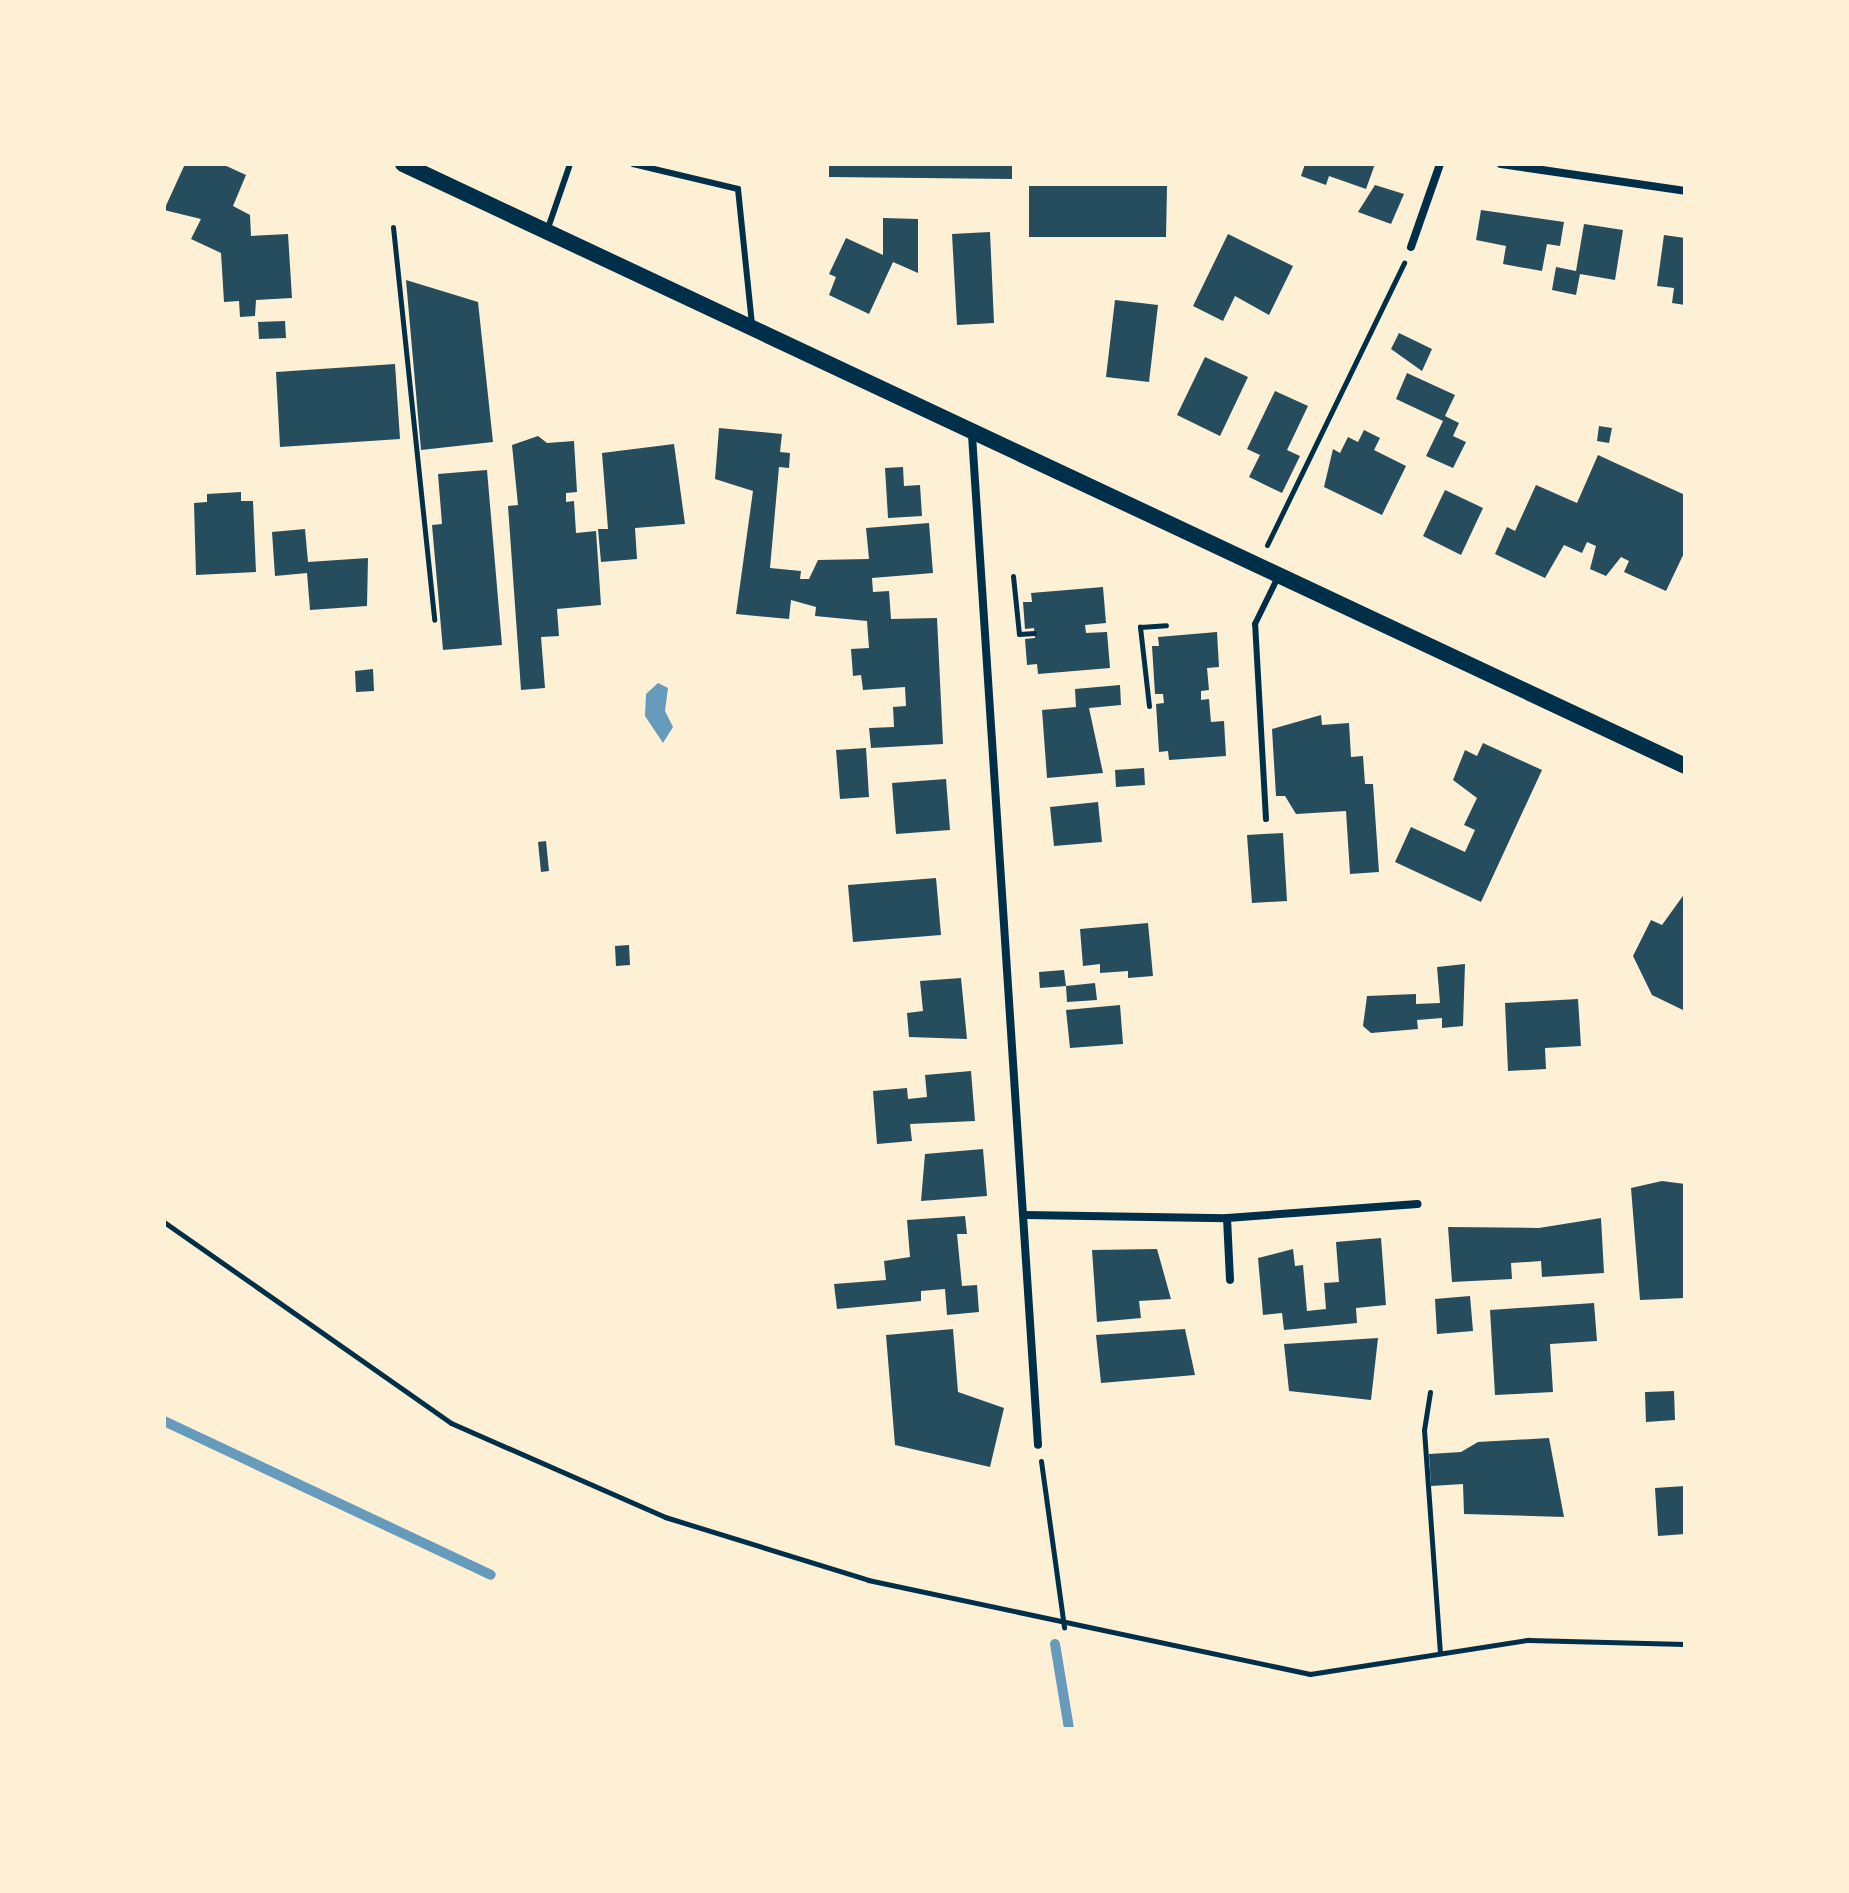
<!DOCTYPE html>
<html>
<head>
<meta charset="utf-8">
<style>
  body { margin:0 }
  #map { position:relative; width:1849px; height:1893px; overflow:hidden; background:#fdf0d5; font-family:Karla,sans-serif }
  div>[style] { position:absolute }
  .water>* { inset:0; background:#669bbc }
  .stream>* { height:10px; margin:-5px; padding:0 5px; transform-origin:5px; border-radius:5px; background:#669bbc }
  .building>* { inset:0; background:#264d5e }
  .path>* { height:5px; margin:-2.5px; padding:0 2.5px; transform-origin:2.5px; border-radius:2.5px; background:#003049 }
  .service>* { height:6px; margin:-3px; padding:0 3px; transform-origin:3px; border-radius:3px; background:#003049 }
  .minor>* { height:8px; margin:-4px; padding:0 4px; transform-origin:4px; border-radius:4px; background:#003049 }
  .secondary>* { height:16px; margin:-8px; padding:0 8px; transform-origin:8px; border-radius:8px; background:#003049 }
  span { translate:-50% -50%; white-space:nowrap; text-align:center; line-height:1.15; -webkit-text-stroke:6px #fdf0d5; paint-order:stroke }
  .frame { position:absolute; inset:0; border:166px solid #fdf0d5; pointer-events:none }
</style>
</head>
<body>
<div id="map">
  <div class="water">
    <i style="clip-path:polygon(658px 683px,668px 688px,665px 711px,673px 727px,663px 743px,645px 716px,646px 694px)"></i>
  </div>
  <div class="stream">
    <i style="left:164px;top:1421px;width:361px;rotate:25.2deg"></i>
    <i style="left:1055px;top:1644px;width:86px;rotate:80.6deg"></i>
  </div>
  <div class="building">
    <i style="clip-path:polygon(185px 164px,222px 164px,246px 175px,233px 206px,250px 215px,251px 236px,288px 234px,292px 298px,256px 300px,255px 316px,240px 317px,239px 301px,224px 302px,221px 253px,191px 239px,201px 219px,164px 210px)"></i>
    <i style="clip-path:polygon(829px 164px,1012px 164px,1012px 179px,829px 177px)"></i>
    <i style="clip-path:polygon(1305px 164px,1375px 164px,1366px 189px,1329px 176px,1326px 185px,1301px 176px)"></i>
    <i style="clip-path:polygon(1375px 185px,1404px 194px,1391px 224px,1358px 212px)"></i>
    <i style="clip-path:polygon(1029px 186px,1167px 186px,1166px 237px,1029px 237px)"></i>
    <i style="clip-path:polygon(1481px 210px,1564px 222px,1560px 246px,1547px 244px,1542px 271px,1503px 264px,1506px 246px,1476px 240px)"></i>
    <i style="clip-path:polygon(883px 218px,918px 219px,918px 273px,893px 262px,869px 314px,829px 295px,836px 277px,829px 274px,846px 238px,883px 255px)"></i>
    <i style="clip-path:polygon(1584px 224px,1623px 230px,1615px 280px,1580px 274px,1576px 295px,1552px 290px,1556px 267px,1576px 271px)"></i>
    <i style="clip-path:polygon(990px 232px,994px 323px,957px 325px,952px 234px)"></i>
    <i style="clip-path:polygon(1228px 234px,1293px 266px,1269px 315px,1235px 296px,1223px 321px,1193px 306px)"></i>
    <i style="clip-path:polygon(1664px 235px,1685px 238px,1685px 305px,1672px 303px,1674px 288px,1657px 286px)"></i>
    <i style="clip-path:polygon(406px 280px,478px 302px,493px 442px,421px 450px)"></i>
    <i style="clip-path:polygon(1115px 300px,1158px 305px,1149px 382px,1106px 377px)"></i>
    <i style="clip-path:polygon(285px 321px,286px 338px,259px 339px,258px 322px)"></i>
    <i style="clip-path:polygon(1399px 333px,1432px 349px,1422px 371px,1391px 349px)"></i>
    <i style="clip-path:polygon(1205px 357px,1248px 377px,1220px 436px,1177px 415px)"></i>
    <i style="clip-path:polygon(395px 364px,400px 439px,280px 447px,276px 372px)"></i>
    <i style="clip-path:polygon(1407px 373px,1455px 395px,1445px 416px,1459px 423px,1453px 436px,1466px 442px,1453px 468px,1426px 456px,1443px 421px,1396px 399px)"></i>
    <i style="clip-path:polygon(1275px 391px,1308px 406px,1287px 450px,1300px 456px,1282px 493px,1249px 477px,1260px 455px,1247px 449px)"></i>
    <i style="clip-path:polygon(1599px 426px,1612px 428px,1609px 443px,1597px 441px)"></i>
    <i style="clip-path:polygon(719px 428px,782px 434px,780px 452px,790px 453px,789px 468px,779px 467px,770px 568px,801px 571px,800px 579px,809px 579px,818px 560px,869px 559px,866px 528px,929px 523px,933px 573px,872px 578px,873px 592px,889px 591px,891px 619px,937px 618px,943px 744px,871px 748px,869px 728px,894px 727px,893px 707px,906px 706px,905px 687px,863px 690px,861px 675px,853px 676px,851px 649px,869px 648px,867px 621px,815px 616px,816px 607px,791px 600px,789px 619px,736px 614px,753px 491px,715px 479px)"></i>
    <i style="clip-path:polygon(1364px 430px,1380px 438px,1374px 450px,1406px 466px,1382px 515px,1324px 487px,1333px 449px,1340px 453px,1348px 437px,1358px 442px)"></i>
    <i style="clip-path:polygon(538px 436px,547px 443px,574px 441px,577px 492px,566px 493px,566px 502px,574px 501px,576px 533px,596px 531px,601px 605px,557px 609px,559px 636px,541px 637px,545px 688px,521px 690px,508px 506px,518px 505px,512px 445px)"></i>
    <i style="clip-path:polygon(674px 444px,685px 524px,635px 528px,637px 559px,601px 562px,598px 529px,608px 529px,602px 453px)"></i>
    <i style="clip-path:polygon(1598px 455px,1685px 495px,1685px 551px,1666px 591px,1624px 572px,1629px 561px,1621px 557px,1606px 576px,1590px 569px,1596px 546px,1587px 542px,1582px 553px,1564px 545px,1545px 578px,1495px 554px,1507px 527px,1515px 531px,1536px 485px,1577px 503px)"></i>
    <i style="clip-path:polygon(903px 467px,904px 486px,920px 485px,922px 516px,888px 518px,885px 468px)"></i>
    <i style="clip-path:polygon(487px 470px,502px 645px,443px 650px,432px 525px,442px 524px,438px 474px)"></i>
    <i style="clip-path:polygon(1445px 490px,1483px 508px,1461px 555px,1423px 536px)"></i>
    <i style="clip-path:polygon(241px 492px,241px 501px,253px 501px,256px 572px,196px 575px,194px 503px,207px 502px,207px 494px)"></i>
    <i style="clip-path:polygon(305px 529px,308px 562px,368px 558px,367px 606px,310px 610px,307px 573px,275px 576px,272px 532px)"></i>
    <i style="clip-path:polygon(1103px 587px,1106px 623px,1085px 625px,1086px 633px,1107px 632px,1110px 668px,1038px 674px,1037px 664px,1027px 665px,1025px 639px,1035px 638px,1034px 628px,1025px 629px,1023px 602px,1032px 602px,1031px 593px)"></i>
    <i style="clip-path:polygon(1217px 632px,1219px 667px,1207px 668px,1209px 690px,1201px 691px,1201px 700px,1209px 699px,1211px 722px,1224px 721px,1226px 756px,1169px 760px,1168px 751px,1159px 752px,1156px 704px,1164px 703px,1163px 694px,1155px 694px,1152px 646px,1159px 646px,1158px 637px)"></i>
    <i style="clip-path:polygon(373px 669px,374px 691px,356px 692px,355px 671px)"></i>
    <i style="clip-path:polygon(1120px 685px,1121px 705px,1089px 708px,1103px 773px,1047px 778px,1042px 710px,1076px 707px,1075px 689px)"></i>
    <i style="clip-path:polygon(1321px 715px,1322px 725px,1349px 723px,1351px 757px,1363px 756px,1365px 784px,1373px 784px,1379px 872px,1350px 874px,1346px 811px,1296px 814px,1285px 796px,1276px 796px,1272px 729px)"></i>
    <i style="clip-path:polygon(1483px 743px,1542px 770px,1481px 902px,1395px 862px,1411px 827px,1465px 852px,1475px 830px,1464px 825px,1477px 798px,1453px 780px,1465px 750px,1477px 756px)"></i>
    <i style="clip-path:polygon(866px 748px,869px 797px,840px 799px,836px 750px)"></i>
    <i style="clip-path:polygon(1144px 768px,1145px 785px,1116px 787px,1115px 770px)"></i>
    <i style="clip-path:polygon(946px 779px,950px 830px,896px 834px,892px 783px)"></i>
    <i style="clip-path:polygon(1098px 802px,1102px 842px,1054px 846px,1050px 807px)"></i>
    <i style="clip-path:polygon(1283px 833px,1287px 901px,1252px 903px,1247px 835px)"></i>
    <i style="clip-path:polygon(546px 841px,549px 871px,541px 872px,538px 842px)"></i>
    <i style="clip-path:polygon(936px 878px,941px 935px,853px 942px,848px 885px)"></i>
    <i style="clip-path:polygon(1685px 893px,1685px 1011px,1652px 995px,1633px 956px,1651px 920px,1662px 925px)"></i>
    <i style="clip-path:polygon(1148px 923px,1153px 976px,1128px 978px,1128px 971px,1100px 973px,1100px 964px,1083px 966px,1080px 929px)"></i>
    <i style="clip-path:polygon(629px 945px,630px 965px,616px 966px,615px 946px)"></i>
    <i style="clip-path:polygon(1465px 964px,1463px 1026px,1442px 1028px,1442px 1018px,1417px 1020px,1418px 1029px,1371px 1033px,1363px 1026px,1367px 996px,1416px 994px,1416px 1004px,1440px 1003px,1437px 967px)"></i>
    <i style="clip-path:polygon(1064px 970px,1066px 986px,1040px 988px,1039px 972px)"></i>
    <i style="clip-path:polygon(961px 978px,967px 1039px,909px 1037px,907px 1013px,923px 1011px,920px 981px)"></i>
    <i style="clip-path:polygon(1095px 983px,1097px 1000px,1067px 1002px,1066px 986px)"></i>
    <i style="clip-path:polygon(1578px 999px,1581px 1046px,1545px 1048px,1546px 1069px,1508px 1071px,1505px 1003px)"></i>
    <i style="clip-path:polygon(1120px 1005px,1123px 1044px,1070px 1048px,1066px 1010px)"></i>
    <i style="clip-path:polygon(971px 1071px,975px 1121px,910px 1124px,912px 1141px,877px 1144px,873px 1091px,907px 1088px,908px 1099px,927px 1097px,925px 1075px)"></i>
    <i style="clip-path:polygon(983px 1149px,987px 1196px,921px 1201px,925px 1154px)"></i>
    <i style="clip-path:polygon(1662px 1181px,1685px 1184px,1685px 1298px,1640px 1300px,1631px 1188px)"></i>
    <i style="clip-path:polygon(965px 1216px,967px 1234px,957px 1234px,962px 1286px,977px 1285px,979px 1312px,947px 1315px,945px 1289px,921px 1291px,921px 1301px,837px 1309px,834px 1284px,886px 1280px,884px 1261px,910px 1257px,907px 1220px)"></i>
    <i style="clip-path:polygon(1601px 1218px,1604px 1273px,1542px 1277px,1541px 1261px,1511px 1263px,1512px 1279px,1452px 1282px,1448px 1227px,1539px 1228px)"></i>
    <i style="clip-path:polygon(1381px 1238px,1386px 1305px,1356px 1308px,1357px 1323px,1284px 1330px,1282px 1313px,1263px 1315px,1258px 1258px,1293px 1249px,1295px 1266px,1303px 1265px,1307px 1311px,1326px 1309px,1324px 1283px,1339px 1282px,1336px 1242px)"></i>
    <i style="clip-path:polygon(1157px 1249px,1171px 1299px,1139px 1301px,1141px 1318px,1097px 1322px,1092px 1250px)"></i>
    <i style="clip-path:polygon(1470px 1296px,1473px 1331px,1437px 1334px,1435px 1299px)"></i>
    <i style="clip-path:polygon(1594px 1303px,1597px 1341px,1550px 1344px,1553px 1392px,1495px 1395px,1490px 1310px)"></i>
    <i style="clip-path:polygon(953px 1329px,958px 1392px,1004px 1408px,990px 1467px,895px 1445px,886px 1335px)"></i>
    <i style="clip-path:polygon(1185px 1329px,1195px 1375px,1101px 1383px,1096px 1335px)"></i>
    <i style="clip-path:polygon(1378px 1338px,1371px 1400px,1289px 1391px,1284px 1344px)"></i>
    <i style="clip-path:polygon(1674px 1391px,1675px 1420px,1646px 1422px,1645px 1392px)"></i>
    <i style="clip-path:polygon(1549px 1438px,1564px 1517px,1464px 1514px,1463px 1484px,1431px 1486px,1429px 1454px,1461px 1452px,1478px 1442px)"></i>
    <i style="clip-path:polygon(1685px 1486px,1685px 1534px,1658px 1536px,1655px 1488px)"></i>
  </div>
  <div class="path">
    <i style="left:393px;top:227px;width:395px;rotate:84deg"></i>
    <i style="left:1267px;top:545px;width:314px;rotate:-64.1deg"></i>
    <i style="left:1013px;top:576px;width:58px;rotate:84.1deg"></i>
    <i style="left:1019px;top:634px;width:15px;rotate:-4deg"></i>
    <i style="left:1149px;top:706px;width:80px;rotate:-96.5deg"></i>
    <i style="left:1140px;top:627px;width:26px;rotate:-4deg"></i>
    <i style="left:164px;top:1222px;width:350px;rotate:35deg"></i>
    <i style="left:451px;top:1423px;width:234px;rotate:23.7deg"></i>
    <i style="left:665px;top:1517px;width:213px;rotate:17.2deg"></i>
    <i style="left:868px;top:1580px;width:452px;rotate:12deg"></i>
    <i style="left:1310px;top:1674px;width:221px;rotate:-8.9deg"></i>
    <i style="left:1528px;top:1640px;width:157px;rotate:1.5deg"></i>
    <i style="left:1430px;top:1392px;width:38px;rotate:99deg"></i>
    <i style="left:1424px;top:1430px;width:223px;rotate:85.9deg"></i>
    <i style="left:1041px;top:1461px;width:168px;rotate:82.1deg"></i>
  </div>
  <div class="service">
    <i style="left:633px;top:164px;width:108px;rotate:13.4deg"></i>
    <i style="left:738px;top:189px;width:137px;rotate:84.1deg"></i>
    <i style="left:548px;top:228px;width:68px;rotate:-71deg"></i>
    <i style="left:1266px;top:819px;width:195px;rotate:-93.2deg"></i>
    <i style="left:1255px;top:624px;width:55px;rotate:-63.9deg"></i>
  </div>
  <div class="minor">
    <i style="left:1501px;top:164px;width:186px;rotate:8.3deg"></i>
    <i style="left:1411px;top:247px;width:88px;rotate:-70.7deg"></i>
    <i style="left:972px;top:435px;width:1012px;rotate:86.26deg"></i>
    <i style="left:1025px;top:1215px;width:202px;rotate:0.9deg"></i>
    <i style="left:1227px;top:1218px;width:191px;rotate:-4.2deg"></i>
    <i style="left:1227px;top:1218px;width:62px;rotate:87.2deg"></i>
  </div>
  <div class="secondary">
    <i style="left:403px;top:164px;width:1416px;rotate:25.15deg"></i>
  </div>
  <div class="frame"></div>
</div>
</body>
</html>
